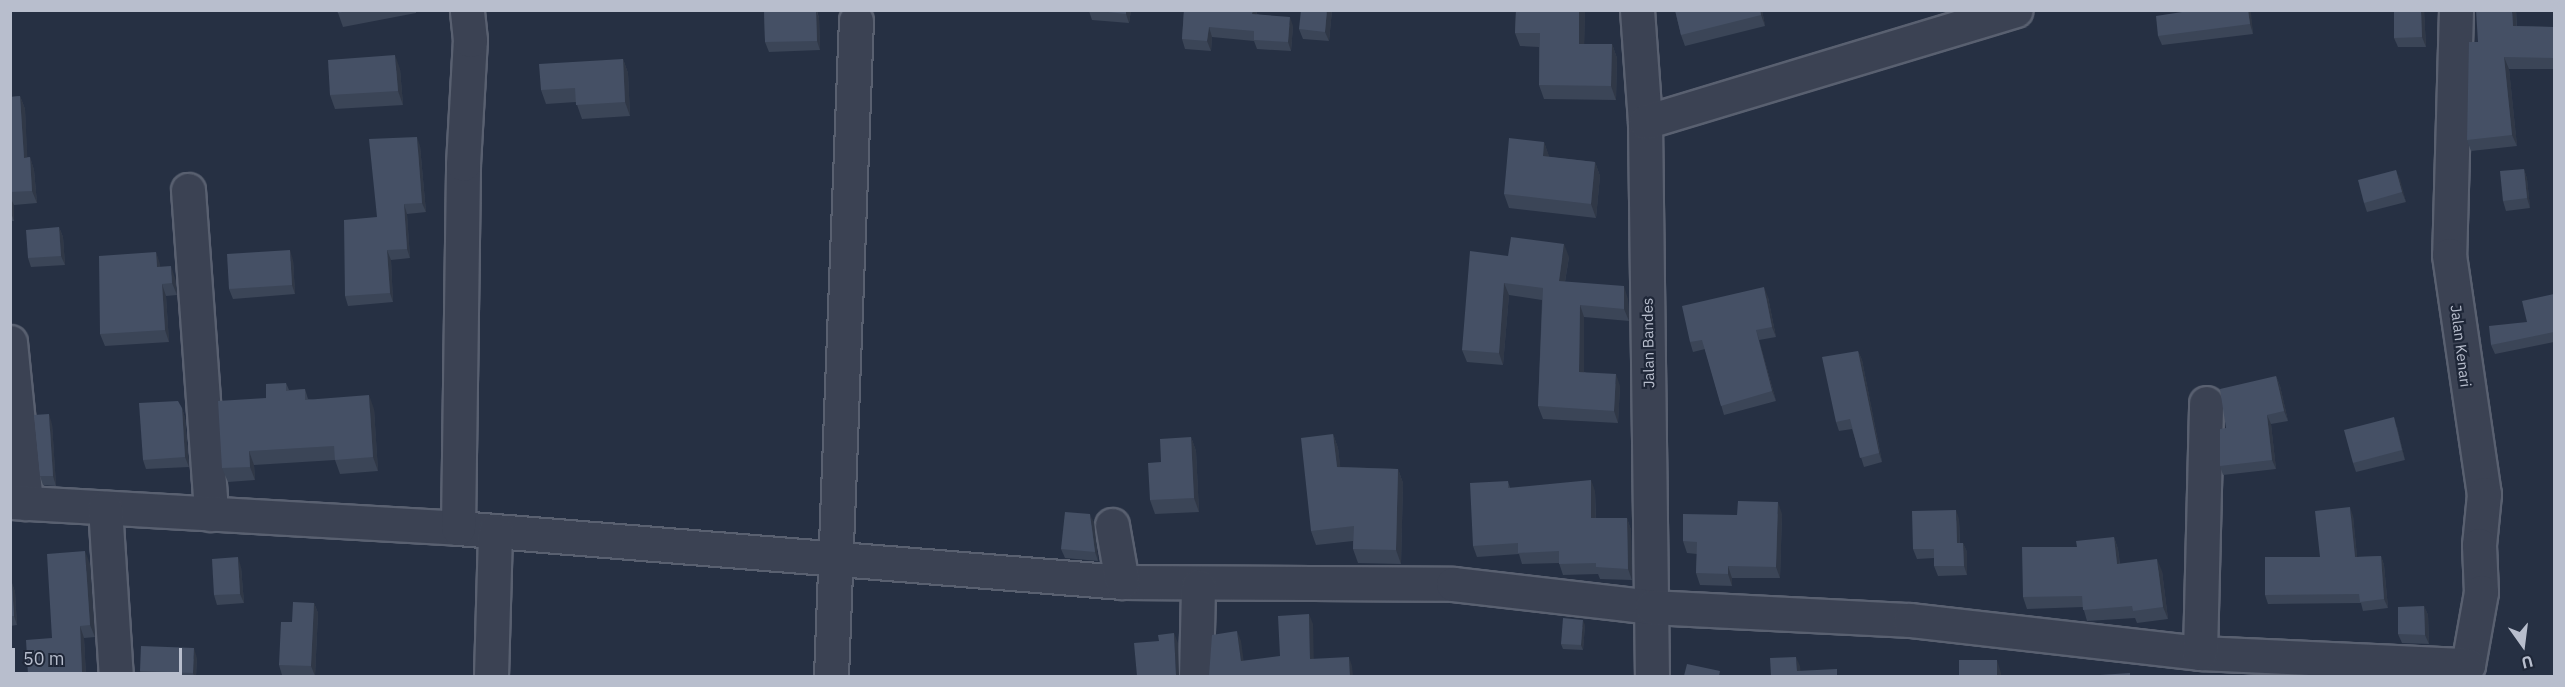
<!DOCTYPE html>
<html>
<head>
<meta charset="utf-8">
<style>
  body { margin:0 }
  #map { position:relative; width:2565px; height:687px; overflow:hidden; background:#263043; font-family:"IBM Plex Sans",sans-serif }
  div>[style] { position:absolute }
  .roads { filter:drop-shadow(2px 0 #596070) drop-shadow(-2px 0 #596070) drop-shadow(0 2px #596070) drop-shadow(0 -2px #596070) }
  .minor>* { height:33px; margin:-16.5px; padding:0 16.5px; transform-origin:16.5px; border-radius:16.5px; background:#3b4253 }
  .wall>* { inset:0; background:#3b4557 }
  .shaded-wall>* { inset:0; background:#303847 }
  .building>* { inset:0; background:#455065 }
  span { translate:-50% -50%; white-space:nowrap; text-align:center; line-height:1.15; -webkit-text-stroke:4.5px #1f2738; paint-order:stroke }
  .street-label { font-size:15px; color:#b8becd }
  .frame { position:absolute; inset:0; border:12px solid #b8becd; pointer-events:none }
  .north { position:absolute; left:2493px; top:615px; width:60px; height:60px; -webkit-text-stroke:4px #1f2738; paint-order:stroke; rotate:166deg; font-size:16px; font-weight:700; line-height:24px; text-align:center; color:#b8becd }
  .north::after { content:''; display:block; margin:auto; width:21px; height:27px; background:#b8becd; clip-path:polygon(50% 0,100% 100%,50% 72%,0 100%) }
  .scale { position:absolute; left:12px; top:648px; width:170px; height:27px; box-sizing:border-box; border:3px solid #b8becd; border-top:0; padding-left:8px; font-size:18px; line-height:21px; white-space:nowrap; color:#b8becd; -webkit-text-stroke:4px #1f2738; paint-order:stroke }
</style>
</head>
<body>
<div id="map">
  <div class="roads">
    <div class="minor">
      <i style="left:1637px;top:10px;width:112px;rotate:85.9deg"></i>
      <i style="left:1645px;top:122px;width:554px;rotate:89.28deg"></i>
      <i style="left:2456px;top:10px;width:245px;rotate:91.6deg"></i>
      <i style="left:2449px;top:255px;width:242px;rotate:81.7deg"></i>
      <i style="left:2484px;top:494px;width:51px;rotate:95.6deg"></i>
      <i style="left:2479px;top:545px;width:47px;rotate:87.6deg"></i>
      <i style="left:2481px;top:592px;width:74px;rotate:100.1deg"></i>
      <i style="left:2468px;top:665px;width:14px;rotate:126deg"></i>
      <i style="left:1645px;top:122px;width:387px;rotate:-16.8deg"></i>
      <i style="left:188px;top:190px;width:325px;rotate:85.9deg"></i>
      <i style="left:10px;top:342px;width:162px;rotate:84.3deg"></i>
      <i style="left:10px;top:502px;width:449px;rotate:3.3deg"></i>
      <i style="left:458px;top:528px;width:666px;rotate:4.65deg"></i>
      <i style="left:1122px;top:582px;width:331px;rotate:0.3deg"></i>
      <i style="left:1453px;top:584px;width:200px;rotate:6.6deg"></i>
      <i style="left:1652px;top:607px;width:258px;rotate:2.9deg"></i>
      <i style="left:1910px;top:620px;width:292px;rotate:6.5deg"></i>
      <i style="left:2200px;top:653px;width:268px;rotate:2.6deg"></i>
      <i style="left:105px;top:508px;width:168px;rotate:86.3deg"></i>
      <i style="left:1112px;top:525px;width:58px;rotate:80deg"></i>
      <i style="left:458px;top:528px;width:364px;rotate:-89.2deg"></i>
      <i style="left:463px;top:164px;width:124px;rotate:-86.8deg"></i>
      <i style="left:470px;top:40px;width:30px;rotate:-96deg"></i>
      <i style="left:2200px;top:653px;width:250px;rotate:-88.6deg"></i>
      <i style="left:491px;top:676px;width:145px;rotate:-88.4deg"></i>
      <i style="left:831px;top:676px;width:656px;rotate:-87.82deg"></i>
      <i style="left:1196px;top:676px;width:90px;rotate:-88.7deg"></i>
    </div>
  </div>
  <div class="wall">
    <i style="clip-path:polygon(337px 10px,416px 10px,416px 13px,343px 27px)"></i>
    <i style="clip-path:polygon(764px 10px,817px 10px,819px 18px,820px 50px,769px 52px,765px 42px)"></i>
    <i style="clip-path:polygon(1131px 10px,1129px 23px,1092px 20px,1089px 11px)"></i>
    <i style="clip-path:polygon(1184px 10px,1257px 10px,1257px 14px,1293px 26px,1291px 51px,1257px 49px,1254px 41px,1212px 37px,1211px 51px,1185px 49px,1182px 39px)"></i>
    <i style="clip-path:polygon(1332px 10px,1329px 41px,1303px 39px,1299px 29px)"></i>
    <i style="clip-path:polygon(1516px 10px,1585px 10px,1584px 44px,1612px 44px,1617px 58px,1616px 100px,1544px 99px,1539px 85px,1539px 47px,1520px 46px,1515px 33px)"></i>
    <i style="clip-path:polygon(1675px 10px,1762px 10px,1765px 26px,1685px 46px,1681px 35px)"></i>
    <i style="clip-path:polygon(2195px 10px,2250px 10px,2253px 34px,2162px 45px,2158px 36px)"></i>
    <i style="clip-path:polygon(2394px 10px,2424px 10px,2426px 47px,2398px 47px,2394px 38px)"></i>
    <i style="clip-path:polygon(2516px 10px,2517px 26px,2554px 27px,2554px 69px,2509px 69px,2517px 146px,2471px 151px,2467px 140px,2478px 42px)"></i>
    <i style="clip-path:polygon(623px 59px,628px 73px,630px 116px,582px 119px,576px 102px,546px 104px,541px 90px)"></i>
    <i style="clip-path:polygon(400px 69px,403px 105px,335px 109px,330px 95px)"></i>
    <i style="clip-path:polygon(20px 96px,25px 109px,27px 157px,30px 157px,34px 170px,37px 203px,14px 205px,14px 221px,10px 221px,10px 97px)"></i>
    <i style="clip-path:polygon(1544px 142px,1549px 157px,1595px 162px,1600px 176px,1596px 218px,1509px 208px,1504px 194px)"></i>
    <i style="clip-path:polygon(420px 146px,426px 212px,407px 214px,410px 258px,391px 260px,393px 302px,348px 306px,345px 296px,377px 217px)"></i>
    <i style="clip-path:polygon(2524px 169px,2527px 179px,2530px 208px,2506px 211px,2503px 201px)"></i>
    <i style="clip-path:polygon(2396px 170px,2406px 202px,2367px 212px,2364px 203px)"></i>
    <i style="clip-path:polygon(59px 227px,63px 237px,65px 265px,31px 267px,28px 258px)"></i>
    <i style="clip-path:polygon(156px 252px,160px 267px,175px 278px,177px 295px,166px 296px,169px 342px,105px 346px,100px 334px)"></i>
    <i style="clip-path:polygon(1508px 256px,1569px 257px,1565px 282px,1628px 299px,1629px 321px,1584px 317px,1584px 372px,1620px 386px,1618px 423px,1543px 419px,1538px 406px,1542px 300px,1509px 295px,1503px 365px,1467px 362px,1462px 350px)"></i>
    <i style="clip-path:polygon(293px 260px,295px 294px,233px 299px,229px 289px)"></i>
    <i style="clip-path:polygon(2554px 294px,2554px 342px,2495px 354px,2491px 345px,2527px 322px)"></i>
    <i style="clip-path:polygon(1768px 297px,1776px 337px,1759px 340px,1776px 401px,1724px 415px,1705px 349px,1693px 352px,1690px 342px)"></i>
    <i style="clip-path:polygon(1858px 351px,1862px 360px,1882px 462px,1864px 467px,1852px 429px,1839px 431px,1836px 422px)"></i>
    <i style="clip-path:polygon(2276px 376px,2280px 386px,2288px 421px,2271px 424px,2276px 469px,2223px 475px,2220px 466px)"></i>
    <i style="clip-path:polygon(286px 383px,289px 390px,305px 389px,308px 399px,374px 409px,378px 471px,340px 474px,335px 460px,254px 465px,255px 480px,228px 482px,222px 468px,266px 398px)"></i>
    <i style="clip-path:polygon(182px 408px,185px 418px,189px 467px,146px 469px,143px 460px)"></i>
    <i style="clip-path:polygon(52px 424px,56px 486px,43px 485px,40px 476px)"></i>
    <i style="clip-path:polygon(2397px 427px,2405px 460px,2356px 472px,2353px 463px)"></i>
    <i style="clip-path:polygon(1333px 434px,1338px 448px,1340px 467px,1398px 469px,1403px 483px,1401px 564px,1358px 563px,1353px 549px,1353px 541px,1316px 545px,1311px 531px)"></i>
    <i style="clip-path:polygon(1191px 437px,1196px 451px,1199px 512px,1155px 514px,1150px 500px,1161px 462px)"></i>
    <i style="clip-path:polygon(1508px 481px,1510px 488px,1595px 491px,1596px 518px,1627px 518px,1631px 530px,1632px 580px,1600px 579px,1598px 574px,1563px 575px,1559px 563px,1522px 564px,1519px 554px,1477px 557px,1473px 546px)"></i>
    <i style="clip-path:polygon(1782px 514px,1780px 578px,1732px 578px,1732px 586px,1700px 585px,1696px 573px,1697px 554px,1687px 553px,1683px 541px,1737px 515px)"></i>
    <i style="clip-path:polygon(2353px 516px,2357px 557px,2381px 556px,2384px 565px,2388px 608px,2363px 611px,2361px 603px,2268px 604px,2265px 595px,2320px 557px)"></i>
    <i style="clip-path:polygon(1959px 519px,1960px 543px,1963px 543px,1967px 552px,1967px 575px,1938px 576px,1934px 566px,1934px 558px,1917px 559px,1913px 549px)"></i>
    <i style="clip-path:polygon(1094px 523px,1098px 561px,1065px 558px,1061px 549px)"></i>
    <i style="clip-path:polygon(2114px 537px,2118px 549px,2120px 564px,2162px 571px,2168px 619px,2137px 623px,2135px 618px,2087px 621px,2083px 607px,2027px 609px,2023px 597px,2077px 547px)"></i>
    <i style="clip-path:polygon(90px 564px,95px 637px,84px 638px,86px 676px,29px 676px,28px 675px,52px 638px)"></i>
    <i style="clip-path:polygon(241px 567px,244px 603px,217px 605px,214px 595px)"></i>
    <i style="clip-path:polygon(10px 583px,12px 583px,15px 592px,17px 625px,10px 626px)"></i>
    <i style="clip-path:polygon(314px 603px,318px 613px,315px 676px,282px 675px,279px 665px,292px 622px)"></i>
    <i style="clip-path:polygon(2424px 606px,2428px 615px,2429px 644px,2402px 643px,2398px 634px)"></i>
    <i style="clip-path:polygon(1585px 625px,1583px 650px,1563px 649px,1561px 644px)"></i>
    <i style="clip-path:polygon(197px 658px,196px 676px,142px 676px,140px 671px)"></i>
  </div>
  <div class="shaded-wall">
    <i style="clip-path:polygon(816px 10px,819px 18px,820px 50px,817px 41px)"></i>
    <i style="clip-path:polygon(1126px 10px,1131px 10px,1129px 23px,1126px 14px)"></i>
    <i style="clip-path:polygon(1253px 10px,1257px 10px,1256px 24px,1252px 14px)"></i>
    <i style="clip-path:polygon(1327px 10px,1332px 10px,1329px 41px,1325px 32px)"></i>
    <i style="clip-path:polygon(1579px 10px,1585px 10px,1584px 58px,1579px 44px)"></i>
    <i style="clip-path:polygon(1760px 10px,1762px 10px,1765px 26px,1761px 15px)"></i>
    <i style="clip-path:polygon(2248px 10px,2250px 10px,2251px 13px,2253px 34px,2250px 24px)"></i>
    <i style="clip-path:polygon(2421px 10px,2424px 10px,2426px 47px,2422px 37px)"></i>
    <i style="clip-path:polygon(2512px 10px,2516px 10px,2517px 38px,2513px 26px)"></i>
    <i style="clip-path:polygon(1290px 17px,1293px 26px,1291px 51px,1288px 42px)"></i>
    <i style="clip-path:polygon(1209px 27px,1212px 37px,1211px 51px,1207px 41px)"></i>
    <i style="clip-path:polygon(1612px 44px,1617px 58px,1616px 100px,1611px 86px)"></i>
    <i style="clip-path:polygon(395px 55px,400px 69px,403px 105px,398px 91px)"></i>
    <i style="clip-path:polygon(2504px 57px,2509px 69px,2517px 146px,2512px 135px)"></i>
    <i style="clip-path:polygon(623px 59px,628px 73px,630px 116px,625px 102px)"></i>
    <i style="clip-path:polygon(20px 96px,25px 109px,28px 170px,24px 158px)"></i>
    <i style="clip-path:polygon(417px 137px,420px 146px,426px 212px,422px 203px)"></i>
    <i style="clip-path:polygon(1544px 142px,1549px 156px,1548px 170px,1543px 156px)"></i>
    <i style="clip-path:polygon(30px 157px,34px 170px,37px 203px,32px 191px)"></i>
    <i style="clip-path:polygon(1595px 162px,1600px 176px,1596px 218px,1591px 204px)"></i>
    <i style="clip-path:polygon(2524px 169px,2527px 179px,2530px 208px,2527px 198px)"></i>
    <i style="clip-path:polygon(2396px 170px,2400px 179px,2406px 202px,2402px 192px)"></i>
    <i style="clip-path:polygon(10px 197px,14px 205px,14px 221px,10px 210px)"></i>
    <i style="clip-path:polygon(404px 204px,407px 214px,410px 258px,407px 249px)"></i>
    <i style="clip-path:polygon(59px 227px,63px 237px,65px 265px,61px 256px)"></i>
    <i style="clip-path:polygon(1564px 244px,1569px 257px,1563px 293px,1559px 281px)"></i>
    <i style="clip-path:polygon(290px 250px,293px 260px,295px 294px,292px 285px)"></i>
    <i style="clip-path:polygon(387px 250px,391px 260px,393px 302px,390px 293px)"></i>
    <i style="clip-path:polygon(156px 252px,160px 264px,161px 279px,157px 267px)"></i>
    <i style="clip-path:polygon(171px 266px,175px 278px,177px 295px,172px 283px)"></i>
    <i style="clip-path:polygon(1504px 283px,1509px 295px,1503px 365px,1499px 353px)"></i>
    <i style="clip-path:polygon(162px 284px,166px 296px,169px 342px,165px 330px)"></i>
    <i style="clip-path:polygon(1624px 286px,1628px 299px,1629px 321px,1624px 309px)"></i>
    <i style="clip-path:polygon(1764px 287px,1768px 297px,1776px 337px,1772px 327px)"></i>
    <i style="clip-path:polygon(1580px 305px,1584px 317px,1584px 384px,1579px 372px)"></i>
    <i style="clip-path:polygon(1756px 330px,1759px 340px,1776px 401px,1772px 391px)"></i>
    <i style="clip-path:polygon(1858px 351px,1862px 360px,1882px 462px,1879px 453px)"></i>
    <i style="clip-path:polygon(1616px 374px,1620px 386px,1618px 423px,1614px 411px)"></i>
    <i style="clip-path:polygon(2276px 376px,2280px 386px,2288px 421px,2284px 411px)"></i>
    <i style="clip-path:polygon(369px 395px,374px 409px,378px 471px,373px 457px)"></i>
    <i style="clip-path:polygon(182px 408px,185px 418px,189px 467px,185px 457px)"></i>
    <i style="clip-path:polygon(49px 414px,52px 424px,56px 486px,53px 476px)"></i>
    <i style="clip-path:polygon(2267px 415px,2271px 424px,2276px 469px,2272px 460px)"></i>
    <i style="clip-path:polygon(2394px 417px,2397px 427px,2405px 460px,2402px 450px)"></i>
    <i style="clip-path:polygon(1333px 434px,1338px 448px,1342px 481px,1337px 467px)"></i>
    <i style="clip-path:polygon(1191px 437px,1196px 451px,1199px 512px,1194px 498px)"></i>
    <i style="clip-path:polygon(249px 451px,254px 465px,255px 480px,250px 467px)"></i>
    <i style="clip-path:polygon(1398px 469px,1403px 483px,1401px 564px,1396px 550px)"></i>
    <i style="clip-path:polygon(1591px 480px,1595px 491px,1596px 529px,1591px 518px)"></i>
    <i style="clip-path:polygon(1778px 502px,1782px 514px,1780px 578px,1776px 567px)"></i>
    <i style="clip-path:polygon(2350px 507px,2353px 516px,2358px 566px,2355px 557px)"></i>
    <i style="clip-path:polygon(1956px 510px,1959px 519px,1960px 552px,1957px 543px)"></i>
    <i style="clip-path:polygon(1090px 514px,1094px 523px,1098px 561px,1095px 552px)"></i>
    <i style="clip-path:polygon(1627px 518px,1631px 530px,1632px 580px,1628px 569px)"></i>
    <i style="clip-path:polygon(2114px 537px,2118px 549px,2121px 576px,2117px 564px)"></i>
    <i style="clip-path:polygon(1963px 543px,1967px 552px,1967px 575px,1964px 566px)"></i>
    <i style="clip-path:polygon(85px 551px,90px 564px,95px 637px,90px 625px)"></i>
    <i style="clip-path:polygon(2381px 556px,2384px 565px,2388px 608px,2384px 599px)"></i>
    <i style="clip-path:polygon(238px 557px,241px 567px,244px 603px,240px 594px)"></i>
    <i style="clip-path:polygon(2157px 559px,2162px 571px,2168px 619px,2163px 607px)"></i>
    <i style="clip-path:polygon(1728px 566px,1732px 578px,1732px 586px,1728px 574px)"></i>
    <i style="clip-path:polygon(12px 583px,15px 592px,17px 625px,14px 616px)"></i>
    <i style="clip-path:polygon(314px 603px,318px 613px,315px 676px,311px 666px)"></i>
    <i style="clip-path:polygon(2424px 606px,2428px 615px,2429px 644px,2425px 635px)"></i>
    <i style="clip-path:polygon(1309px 614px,1313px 624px,1314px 669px,1310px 659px)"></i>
    <i style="clip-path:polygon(1583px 620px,1585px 625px,1583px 650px,1581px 645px)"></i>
    <i style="clip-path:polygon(80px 626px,84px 638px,86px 676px,84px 676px,82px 672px)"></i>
    <i style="clip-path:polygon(1237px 631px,1241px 641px,1245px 671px,1241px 661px)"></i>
    <i style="clip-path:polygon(1174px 633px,1178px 643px,1179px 676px,1176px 675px)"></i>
    <i style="clip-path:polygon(194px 648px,197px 658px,196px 676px,194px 676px,193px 673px)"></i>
    <i style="clip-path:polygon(1349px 657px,1352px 666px,1353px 676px,1350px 676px)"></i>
    <i style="clip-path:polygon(1796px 657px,1800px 666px,1801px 676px,1797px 671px)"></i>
    <i style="clip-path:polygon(1997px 660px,2001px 673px,2001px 676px,1997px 676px)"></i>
  </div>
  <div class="building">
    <i style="clip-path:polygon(337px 10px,351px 10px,338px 13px)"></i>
    <i style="clip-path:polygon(764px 10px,816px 10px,817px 41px,765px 42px)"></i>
    <i style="clip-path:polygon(1089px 10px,1126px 10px,1126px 14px)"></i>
    <i style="clip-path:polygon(1184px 10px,1253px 10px,1252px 14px,1290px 17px,1288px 42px,1254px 40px,1254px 31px,1209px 27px,1207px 41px,1182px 39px)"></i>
    <i style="clip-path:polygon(1301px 10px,1327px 10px,1325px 32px,1299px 29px)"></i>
    <i style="clip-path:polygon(1516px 10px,1579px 10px,1579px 44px,1612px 44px,1611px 86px,1539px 85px,1540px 33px,1515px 33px)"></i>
    <i style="clip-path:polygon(1675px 10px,1760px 10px,1761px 15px,1681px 35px)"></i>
    <i style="clip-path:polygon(2195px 10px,2248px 10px,2250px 24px,2158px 36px,2156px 16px)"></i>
    <i style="clip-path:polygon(2394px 10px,2421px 10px,2422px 37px,2394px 38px)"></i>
    <i style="clip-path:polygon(2476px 10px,2512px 10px,2513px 26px,2554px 27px,2554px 58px,2504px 57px,2512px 135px,2467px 140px,2469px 42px,2478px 42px)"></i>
    <i style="clip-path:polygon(395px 55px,398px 91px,330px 95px,328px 60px)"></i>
    <i style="clip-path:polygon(623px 59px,625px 102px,576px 105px,575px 88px,541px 90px,539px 64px)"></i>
    <i style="clip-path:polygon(20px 96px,24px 158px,30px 157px,32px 191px,10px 192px,10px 97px)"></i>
    <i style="clip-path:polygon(417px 137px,422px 203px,404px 204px,407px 249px,387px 250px,390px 293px,345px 296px,344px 220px,377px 217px,369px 139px)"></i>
    <i style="clip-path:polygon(1509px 138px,1544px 142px,1543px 156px,1595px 162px,1591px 204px,1504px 194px)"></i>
    <i style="clip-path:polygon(2524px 169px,2527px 198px,2503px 201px,2500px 171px)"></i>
    <i style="clip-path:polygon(2396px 170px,2402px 192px,2364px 203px,2358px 180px)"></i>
    <i style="clip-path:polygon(59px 227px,61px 256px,28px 258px,26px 230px)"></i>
    <i style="clip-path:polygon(1511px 237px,1564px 244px,1559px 281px,1624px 286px,1624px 309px,1580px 305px,1579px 372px,1616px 374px,1614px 411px,1538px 406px,1543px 288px,1504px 283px,1499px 353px,1462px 350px,1470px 251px,1508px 256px)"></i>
    <i style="clip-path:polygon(290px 250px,292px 285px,229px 289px,227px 254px)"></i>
    <i style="clip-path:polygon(156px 252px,157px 267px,171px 266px,172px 283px,162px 284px,165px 330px,100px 334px,99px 256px)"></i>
    <i style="clip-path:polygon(1764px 287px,1772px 327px,1756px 330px,1772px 391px,1721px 406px,1702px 340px,1690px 342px,1682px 306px)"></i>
    <i style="clip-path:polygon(2554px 294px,2554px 332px,2491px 345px,2489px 326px,2527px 322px,2522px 301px)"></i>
    <i style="clip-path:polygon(1858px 351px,1879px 453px,1860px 458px,1850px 419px,1836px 422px,1822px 357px)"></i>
    <i style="clip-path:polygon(2276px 376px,2284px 411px,2267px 415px,2272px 460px,2220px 466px,2220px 429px,2226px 428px,2220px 389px)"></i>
    <i style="clip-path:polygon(286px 383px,286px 391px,305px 389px,305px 400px,369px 395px,373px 457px,335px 460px,334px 446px,249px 451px,250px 467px,222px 468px,218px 401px,266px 398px,266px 384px)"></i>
    <i style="clip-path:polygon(178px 401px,182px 408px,185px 457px,143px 460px,139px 403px)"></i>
    <i style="clip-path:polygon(49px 414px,53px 476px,40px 476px,34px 415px)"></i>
    <i style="clip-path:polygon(2394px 417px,2402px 450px,2353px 463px,2344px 430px)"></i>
    <i style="clip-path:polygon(1333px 434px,1337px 467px,1398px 469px,1396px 550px,1353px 549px,1354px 526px,1311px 531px,1301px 438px)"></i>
    <i style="clip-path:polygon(1191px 437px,1194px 498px,1150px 500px,1148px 463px,1161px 462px,1160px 439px)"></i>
    <i style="clip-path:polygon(1591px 480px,1591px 518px,1627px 518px,1628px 569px,1596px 567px,1596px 563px,1559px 564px,1559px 551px,1518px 553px,1518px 543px,1473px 546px,1470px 483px,1508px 481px,1508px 488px)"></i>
    <i style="clip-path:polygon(1738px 501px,1778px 502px,1776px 567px,1728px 566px,1728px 574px,1696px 573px,1697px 542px,1683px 541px,1683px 514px,1737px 515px)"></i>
    <i style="clip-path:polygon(2350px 507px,2355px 557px,2381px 556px,2384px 599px,2360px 602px,2359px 594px,2265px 595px,2265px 557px,2320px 557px,2315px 511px)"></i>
    <i style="clip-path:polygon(1956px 510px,1957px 543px,1963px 543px,1964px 566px,1934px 566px,1934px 549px,1913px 549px,1912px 511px)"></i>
    <i style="clip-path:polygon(1065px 512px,1090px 514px,1095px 552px,1061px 549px)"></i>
    <i style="clip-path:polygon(2114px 537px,2117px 564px,2157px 559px,2163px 607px,2133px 611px,2132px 606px,2083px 610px,2082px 596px,2023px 597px,2022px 547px,2077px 547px,2076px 541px)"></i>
    <i style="clip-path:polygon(85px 551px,90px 625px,80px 626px,82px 672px,28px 675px,26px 640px,52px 638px,47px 554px)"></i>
    <i style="clip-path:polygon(238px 557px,240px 594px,214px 595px,212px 559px)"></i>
    <i style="clip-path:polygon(10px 583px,12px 583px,14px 616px,10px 616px)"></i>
    <i style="clip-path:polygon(293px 602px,314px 603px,311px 666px,279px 665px,281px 622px,292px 622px)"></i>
    <i style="clip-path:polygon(2424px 606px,2425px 635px,2398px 634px,2398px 607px)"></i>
    <i style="clip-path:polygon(1309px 614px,1310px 659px,1349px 657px,1350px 676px,1207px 676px,1209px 676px,1212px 635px,1237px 631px,1241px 661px,1280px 656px,1278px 616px)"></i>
    <i style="clip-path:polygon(1563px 618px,1583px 620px,1581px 645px,1561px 644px)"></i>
    <i style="clip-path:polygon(1174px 633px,1176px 675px,1179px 676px,1137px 676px,1134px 643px,1159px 641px,1158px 635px)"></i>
    <i style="clip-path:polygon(141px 646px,194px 648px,193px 673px,140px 671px)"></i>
    <i style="clip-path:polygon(1796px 657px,1797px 671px,1837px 669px,1837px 676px,1771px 676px,1770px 658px)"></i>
    <i style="clip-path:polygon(1959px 660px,1997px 660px,1997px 676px,1959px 676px)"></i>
    <i style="clip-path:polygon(1687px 664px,1720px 671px,1719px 676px,1684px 676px)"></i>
    <i style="clip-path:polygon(2130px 673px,2130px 676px,2085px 676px)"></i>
  </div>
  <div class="street-label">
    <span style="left:1648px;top:343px;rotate:-91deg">Jalan Bandes</span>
    <span style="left:2461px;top:346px;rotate:83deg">Jalan Kenari</span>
  </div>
  <div class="frame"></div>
  <div class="north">U</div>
  <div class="scale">50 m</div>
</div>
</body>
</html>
